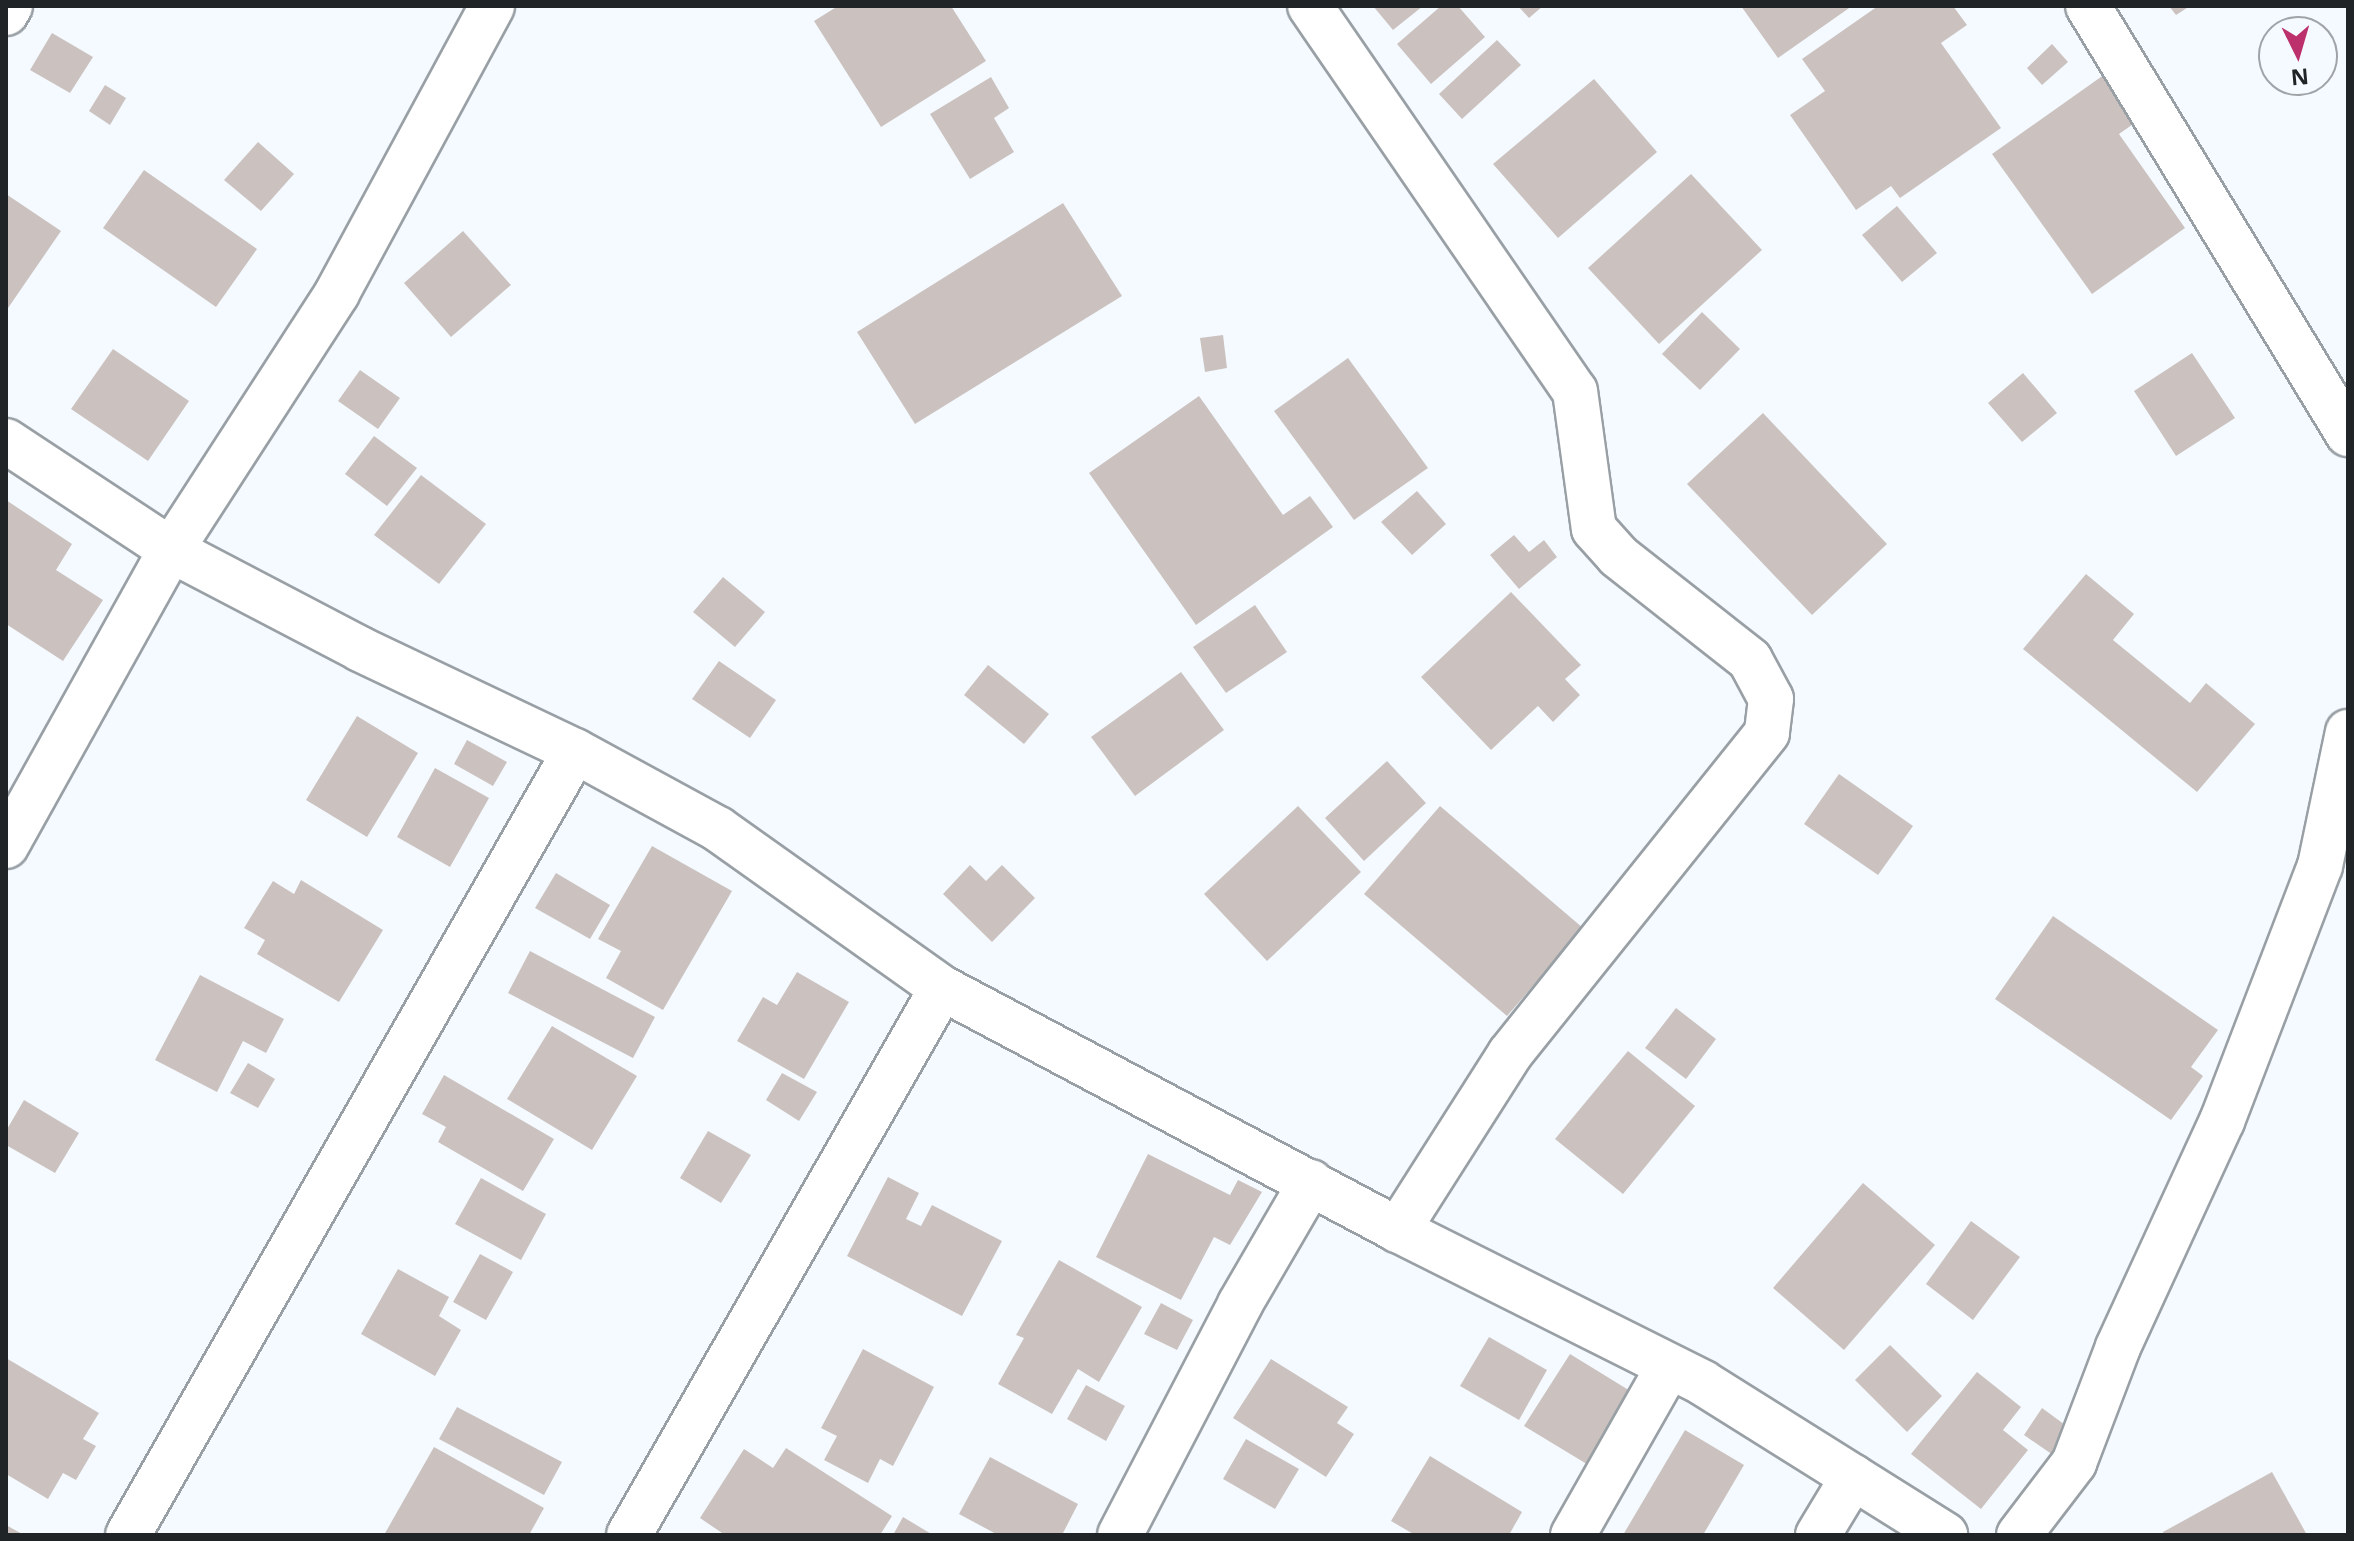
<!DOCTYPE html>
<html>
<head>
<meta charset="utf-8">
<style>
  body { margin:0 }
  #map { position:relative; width:2354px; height:1541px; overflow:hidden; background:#f4faff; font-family:"Noto Sans",sans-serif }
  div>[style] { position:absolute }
  .building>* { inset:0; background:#cbc2bf }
  .roads { filter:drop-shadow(2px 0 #99a0a5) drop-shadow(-2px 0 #99a0a5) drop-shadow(0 2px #99a0a5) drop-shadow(0 -2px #99a0a5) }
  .minor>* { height:44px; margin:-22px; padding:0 22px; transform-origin:22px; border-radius:22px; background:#fff }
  span { translate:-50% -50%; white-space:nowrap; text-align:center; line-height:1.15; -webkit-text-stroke:6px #f4faff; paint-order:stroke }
  .frame { position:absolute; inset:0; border:8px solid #212426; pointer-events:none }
  .north { position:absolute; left:2258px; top:16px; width:80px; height:80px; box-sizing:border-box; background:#f4faff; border:2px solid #a0a4a8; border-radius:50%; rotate:175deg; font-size:22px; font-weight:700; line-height:32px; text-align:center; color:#212426 }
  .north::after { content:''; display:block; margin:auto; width:28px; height:36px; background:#bc316b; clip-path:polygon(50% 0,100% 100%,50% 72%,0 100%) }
</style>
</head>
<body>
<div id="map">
  <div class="building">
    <i style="clip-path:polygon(838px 6px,951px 6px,986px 61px,881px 127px,814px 21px)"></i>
    <i style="clip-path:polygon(1373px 6px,1423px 6px,1393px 30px)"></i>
    <i style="clip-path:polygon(1441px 6px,1458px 6px,1485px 37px,1431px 84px,1397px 44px)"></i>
    <i style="clip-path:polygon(1518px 6px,1543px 6px,1529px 18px)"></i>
    <i style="clip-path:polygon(1741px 6px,1852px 6px,1778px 58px)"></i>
    <i style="clip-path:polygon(1878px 6px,1953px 6px,1967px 25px,1941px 43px,2001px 128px,1900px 198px,1891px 186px,1856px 210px,1790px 115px,1825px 91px,1802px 59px)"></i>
    <i style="clip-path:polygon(2169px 6px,2190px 6px,2176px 15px)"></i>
    <i style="clip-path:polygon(52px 33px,93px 57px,70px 93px,30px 70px)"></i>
    <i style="clip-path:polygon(1497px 40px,1521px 65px,1462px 119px,1439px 94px)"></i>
    <i style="clip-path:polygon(2052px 44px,2068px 62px,2042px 85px,2027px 68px)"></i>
    <i style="clip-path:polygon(2115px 67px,2149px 113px,2119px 134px,2185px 228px,2092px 294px,1992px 154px)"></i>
    <i style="clip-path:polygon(991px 77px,1009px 108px,994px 118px,1014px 152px,970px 179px,930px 114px)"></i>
    <i style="clip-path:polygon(1594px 79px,1657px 152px,1558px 238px,1493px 164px)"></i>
    <i style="clip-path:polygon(105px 85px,126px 98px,110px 125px,89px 111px)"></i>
    <i style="clip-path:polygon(258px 142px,294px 174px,261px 211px,224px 180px)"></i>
    <i style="clip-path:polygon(144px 170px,257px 249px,216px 307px,103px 228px)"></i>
    <i style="clip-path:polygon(1691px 174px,1762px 250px,1659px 344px,1588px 268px)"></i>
    <i style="clip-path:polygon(6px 194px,61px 231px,6px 311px)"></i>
    <i style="clip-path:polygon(1063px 203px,1122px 296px,915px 424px,857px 332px)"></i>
    <i style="clip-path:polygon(1897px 206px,1937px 253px,1902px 282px,1862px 235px)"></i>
    <i style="clip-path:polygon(463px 231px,511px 285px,451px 337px,404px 283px)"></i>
    <i style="clip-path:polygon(1702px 312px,1740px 349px,1700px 390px,1662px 354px)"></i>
    <i style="clip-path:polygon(1223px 335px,1227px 368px,1205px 372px,1200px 338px)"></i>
    <i style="clip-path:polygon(113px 349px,189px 401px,148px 461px,71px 409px)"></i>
    <i style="clip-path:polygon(2192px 353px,2235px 418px,2176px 456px,2134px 391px)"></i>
    <i style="clip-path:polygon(1348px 358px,1428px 468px,1354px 520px,1274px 411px)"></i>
    <i style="clip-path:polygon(360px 370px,400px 398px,378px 429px,338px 401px)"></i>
    <i style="clip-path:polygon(2023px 373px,2057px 413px,2022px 442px,1988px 403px)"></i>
    <i style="clip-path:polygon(1199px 396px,1283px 515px,1310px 496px,1333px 527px,1196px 625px,1089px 473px)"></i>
    <i style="clip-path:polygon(1763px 413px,1887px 544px,1812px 615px,1687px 484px)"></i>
    <i style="clip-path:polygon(374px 436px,417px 468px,387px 506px,345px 474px)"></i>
    <i style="clip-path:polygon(421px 475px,486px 524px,439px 584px,374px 535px)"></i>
    <i style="clip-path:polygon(1417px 491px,1446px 524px,1412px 555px,1381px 522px)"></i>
    <i style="clip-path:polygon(6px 500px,72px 544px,56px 570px,103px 600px,63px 661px,6px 624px)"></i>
    <i style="clip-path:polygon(1514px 535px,1529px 552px,1544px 540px,1557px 557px,1519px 589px,1490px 555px)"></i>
    <i style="clip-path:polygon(2086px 574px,2134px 614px,2113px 640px,2190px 703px,2206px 683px,2255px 724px,2197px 792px,2023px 649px)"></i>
    <i style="clip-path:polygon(723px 577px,765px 612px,735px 647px,693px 612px)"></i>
    <i style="clip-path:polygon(1511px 592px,1581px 665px,1565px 679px,1580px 695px,1553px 722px,1538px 706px,1491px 750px,1421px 677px)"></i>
    <i style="clip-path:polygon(1255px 605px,1287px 652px,1226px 693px,1193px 647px)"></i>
    <i style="clip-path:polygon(719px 661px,776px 700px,750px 738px,692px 699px)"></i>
    <i style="clip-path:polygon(988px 665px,1049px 714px,1024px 744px,964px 695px)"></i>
    <i style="clip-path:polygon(1181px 672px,1224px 730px,1135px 796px,1091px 737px)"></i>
    <i style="clip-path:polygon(357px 716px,418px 753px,367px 837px,306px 800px)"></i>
    <i style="clip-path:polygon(467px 740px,507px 762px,493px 786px,454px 764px)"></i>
    <i style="clip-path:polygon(1387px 761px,1426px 803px,1364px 861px,1325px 818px)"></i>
    <i style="clip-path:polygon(435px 768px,489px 798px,450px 867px,397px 837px)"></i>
    <i style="clip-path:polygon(1839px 774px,1913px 826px,1878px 875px,1804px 824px)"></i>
    <i style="clip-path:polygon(1298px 806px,1361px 872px,1267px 961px,1204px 894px)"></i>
    <i style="clip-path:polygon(1440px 806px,1583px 928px,1507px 1016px,1364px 894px)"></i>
    <i style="clip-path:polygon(652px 846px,732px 891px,663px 1010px,606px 978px,621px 951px,598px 939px)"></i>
    <i style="clip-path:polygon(970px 865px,986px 881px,1002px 865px,1035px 898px,992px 942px,943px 894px)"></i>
    <i style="clip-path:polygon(556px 873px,610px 905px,590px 939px,535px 908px)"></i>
    <i style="clip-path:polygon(301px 880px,383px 930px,339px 1002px,257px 954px,265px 940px,244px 928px,273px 881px,294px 894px)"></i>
    <i style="clip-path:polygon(2053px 916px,2218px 1030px,2191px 1067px,2203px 1076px,2171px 1120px,1995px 999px)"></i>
    <i style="clip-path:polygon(530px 951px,655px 1017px,633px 1058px,508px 993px)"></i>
    <i style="clip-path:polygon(797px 972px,849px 1002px,804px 1079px,737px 1041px,763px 997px,777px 1005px)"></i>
    <i style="clip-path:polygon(200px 975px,284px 1019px,266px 1053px,243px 1041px,217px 1092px,155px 1060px)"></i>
    <i style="clip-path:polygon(1676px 1008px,1716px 1039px,1686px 1079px,1645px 1048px)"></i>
    <i style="clip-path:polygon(552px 1026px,637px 1076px,592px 1150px,507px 1099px)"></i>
    <i style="clip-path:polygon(1628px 1051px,1695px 1106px,1623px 1194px,1555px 1139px)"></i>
    <i style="clip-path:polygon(248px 1063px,275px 1079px,258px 1108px,230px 1093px)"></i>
    <i style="clip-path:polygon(782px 1073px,817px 1092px,799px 1121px,766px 1100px)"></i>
    <i style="clip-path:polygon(444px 1075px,554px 1139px,523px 1191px,438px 1142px,446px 1127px,422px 1114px)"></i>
    <i style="clip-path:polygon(24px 1100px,79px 1133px,55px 1173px,6px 1145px,6px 1131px)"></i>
    <i style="clip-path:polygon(708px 1131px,751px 1155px,721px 1203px,680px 1178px)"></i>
    <i style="clip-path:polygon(1148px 1154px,1230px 1195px,1238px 1180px,1262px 1192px,1230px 1245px,1214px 1237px,1181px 1300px,1096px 1257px)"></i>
    <i style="clip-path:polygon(888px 1177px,919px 1193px,906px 1219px,921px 1226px,932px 1205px,1002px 1241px,962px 1316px,847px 1256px)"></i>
    <i style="clip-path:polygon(481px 1178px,546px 1214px,521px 1260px,455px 1224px)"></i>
    <i style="clip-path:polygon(1863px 1183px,1935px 1245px,1844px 1350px,1773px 1288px)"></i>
    <i style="clip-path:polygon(1971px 1221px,2020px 1257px,1973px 1320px,1926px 1284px)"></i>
    <i style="clip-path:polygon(480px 1254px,513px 1272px,486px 1320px,453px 1302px)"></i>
    <i style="clip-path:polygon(1059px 1260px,1142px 1307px,1099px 1382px,1078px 1369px,1052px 1414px,998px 1384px,1024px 1338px,1016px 1335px)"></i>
    <i style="clip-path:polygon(398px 1269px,449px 1297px,439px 1316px,461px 1330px,435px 1376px,361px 1334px)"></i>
    <i style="clip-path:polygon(1161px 1303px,1193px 1320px,1177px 1350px,1144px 1334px)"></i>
    <i style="clip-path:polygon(1489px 1337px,1547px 1370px,1519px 1420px,1460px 1386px)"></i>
    <i style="clip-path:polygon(1890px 1345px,1942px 1396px,1907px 1432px,1855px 1380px)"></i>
    <i style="clip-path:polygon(863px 1349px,934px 1387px,893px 1466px,880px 1459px,868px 1483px,824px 1460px,837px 1436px,821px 1428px)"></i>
    <i style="clip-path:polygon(1570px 1354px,1640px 1397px,1595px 1469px,1524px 1426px)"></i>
    <i style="clip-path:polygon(6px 1358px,99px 1413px,83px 1439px,96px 1446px,76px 1480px,63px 1473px,48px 1499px,6px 1474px)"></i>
    <i style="clip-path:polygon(1271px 1359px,1348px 1407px,1337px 1423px,1354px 1434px,1326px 1477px,1233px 1418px)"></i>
    <i style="clip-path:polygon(1977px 1372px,2021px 1407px,2003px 1430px,2028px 1450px,1981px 1509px,1911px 1454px)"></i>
    <i style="clip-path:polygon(1086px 1385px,1125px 1406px,1106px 1441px,1067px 1419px)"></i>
    <i style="clip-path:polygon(457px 1407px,562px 1462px,544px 1495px,439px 1439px)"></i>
    <i style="clip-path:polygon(2042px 1408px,2072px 1430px,2053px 1455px,2024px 1435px)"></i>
    <i style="clip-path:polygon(1685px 1430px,1744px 1465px,1703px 1535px,1623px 1535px)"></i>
    <i style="clip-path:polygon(1246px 1439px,1299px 1469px,1275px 1509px,1223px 1479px)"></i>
    <i style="clip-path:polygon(434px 1447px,544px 1508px,529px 1535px,384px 1535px)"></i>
    <i style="clip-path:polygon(786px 1448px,892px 1516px,880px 1535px,725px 1535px,700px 1518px,744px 1449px,773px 1468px)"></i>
    <i style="clip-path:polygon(1430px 1456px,1522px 1512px,1509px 1535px,1415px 1535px,1391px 1521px)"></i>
    <i style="clip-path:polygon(990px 1457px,1078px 1504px,1062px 1535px,998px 1535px,959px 1514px)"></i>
    <i style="clip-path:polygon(2272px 1472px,2307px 1535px,2164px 1535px,2163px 1532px)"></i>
    <i style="clip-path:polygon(903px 1517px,933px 1535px,893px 1535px)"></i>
    <i style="clip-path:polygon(6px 1525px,24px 1535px,6px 1535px)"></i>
  </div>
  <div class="roads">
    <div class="minor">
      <i style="left:1310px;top:6px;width:467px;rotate:55.5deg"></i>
      <i style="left:1575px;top:391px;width:139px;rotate:82.2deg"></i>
      <i style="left:1594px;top:529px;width:36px;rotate:48deg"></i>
      <i style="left:1618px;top:556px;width:168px;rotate:38.2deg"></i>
      <i style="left:1750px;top:660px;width:44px;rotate:61.7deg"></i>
      <i style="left:1771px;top:699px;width:34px;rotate:97deg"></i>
      <i style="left:1767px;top:733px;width:411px;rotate:128.7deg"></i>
      <i style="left:1510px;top:1054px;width:209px;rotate:122.5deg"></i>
      <i style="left:2088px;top:6px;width:501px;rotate:58.72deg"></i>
      <i style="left:6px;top:13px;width:8px;rotate:-60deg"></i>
      <i style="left:6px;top:441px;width:198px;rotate:33.4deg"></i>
      <i style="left:171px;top:550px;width:213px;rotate:27.6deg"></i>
      <i style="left:360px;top:649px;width:238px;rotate:25.4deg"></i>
      <i style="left:575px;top:751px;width:163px;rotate:28.6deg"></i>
      <i style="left:718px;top:829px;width:275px;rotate:35.4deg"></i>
      <i style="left:942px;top:988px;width:516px;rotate:27.95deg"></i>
      <i style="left:1398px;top:1230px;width:341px;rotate:26.6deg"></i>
      <i style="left:1703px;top:1383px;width:286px;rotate:32.1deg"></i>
      <i style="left:6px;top:846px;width:339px;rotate:-60.9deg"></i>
      <i style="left:171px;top:550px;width:306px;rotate:-57.1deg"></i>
      <i style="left:337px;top:293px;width:326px;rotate:-61.6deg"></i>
      <i style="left:128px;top:1535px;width:902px;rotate:-60.31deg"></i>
      <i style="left:629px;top:1535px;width:630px;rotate:-60.22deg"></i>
      <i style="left:1120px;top:1535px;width:260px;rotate:-62.5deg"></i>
      <i style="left:1240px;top:1304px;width:141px;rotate:-59.8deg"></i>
      <i style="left:1573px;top:1535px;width:194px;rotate:-60.4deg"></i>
      <i style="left:1818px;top:1535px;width:68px;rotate:-58.9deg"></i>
      <i style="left:2019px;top:1535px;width:91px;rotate:-52.6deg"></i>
      <i style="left:2074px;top:1463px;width:124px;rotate:-69.2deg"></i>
      <i style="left:2118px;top:1347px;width:249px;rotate:-65.3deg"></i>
      <i style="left:2222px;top:1121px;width:273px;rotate:-69deg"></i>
      <i style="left:2320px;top:866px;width:137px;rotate:-78.2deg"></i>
    </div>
  </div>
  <div class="frame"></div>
  <div class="north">N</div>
</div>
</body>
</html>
